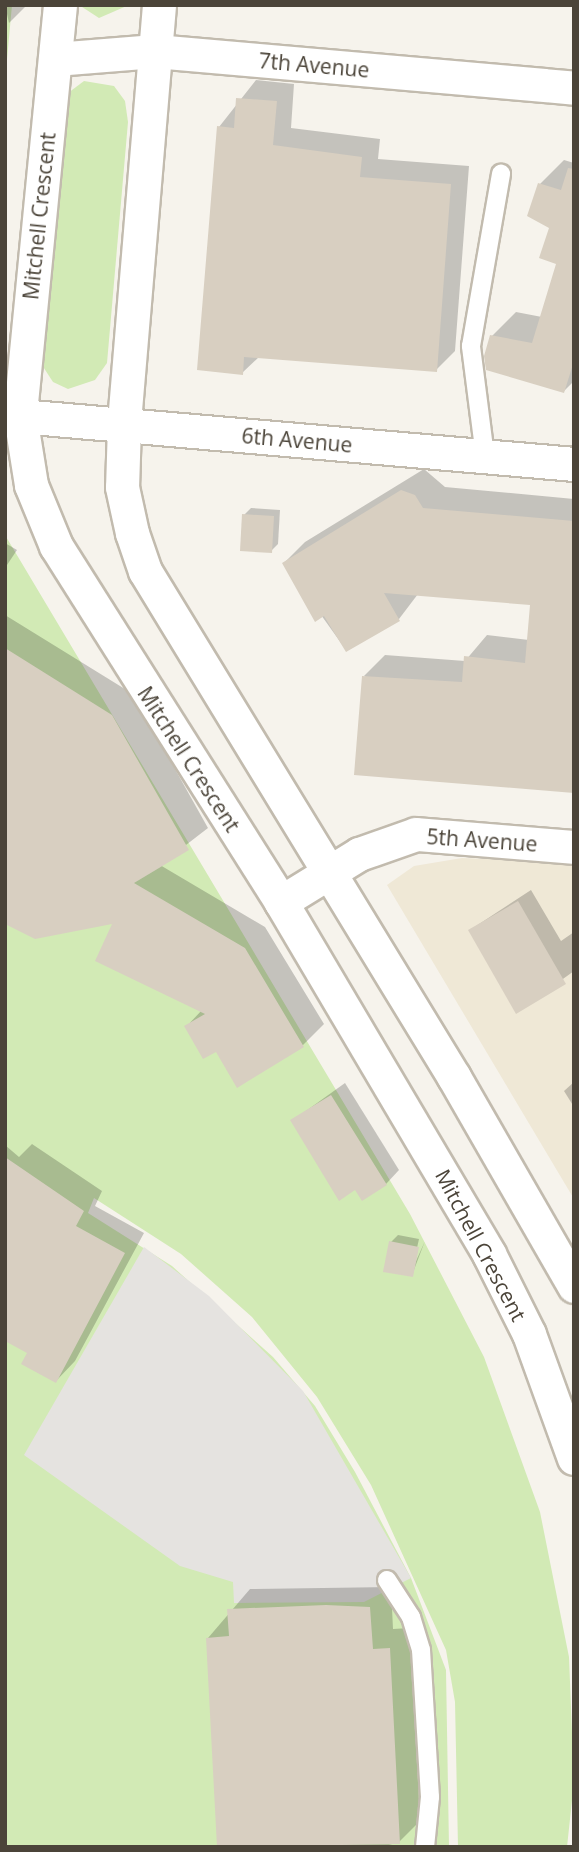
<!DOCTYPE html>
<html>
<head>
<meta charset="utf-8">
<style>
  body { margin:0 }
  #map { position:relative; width:579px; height:1852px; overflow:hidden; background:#f6f3ec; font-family:"Open Sans",sans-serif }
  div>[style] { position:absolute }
  .education>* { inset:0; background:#efe8d6 }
  .green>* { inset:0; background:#d2eab5 }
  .parking>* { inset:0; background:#e5e3e0 }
  .shadow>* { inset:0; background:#0003 }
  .building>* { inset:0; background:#d8cfc1 }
  .roads { filter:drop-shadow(2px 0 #c2bbae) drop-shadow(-2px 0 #c2bbae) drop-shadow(0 2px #c2bbae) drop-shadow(0 -2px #c2bbae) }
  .lane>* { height:18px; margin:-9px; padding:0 9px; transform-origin:9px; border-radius:9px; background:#fff }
  .street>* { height:33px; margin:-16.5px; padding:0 16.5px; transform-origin:16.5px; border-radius:16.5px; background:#fff }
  span { translate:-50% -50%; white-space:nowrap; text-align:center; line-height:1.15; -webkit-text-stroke:6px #fff; paint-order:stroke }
  .street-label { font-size:21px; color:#4b4439 }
  .frame { position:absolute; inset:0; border:7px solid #4b4439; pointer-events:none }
</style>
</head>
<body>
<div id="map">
  <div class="education">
    <i style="clip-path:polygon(462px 858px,574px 862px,574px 1199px,387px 885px,414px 866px)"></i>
  </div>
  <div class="green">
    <i style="clip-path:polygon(5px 5px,12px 5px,5px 81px)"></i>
    <i style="clip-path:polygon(79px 5px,129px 5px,99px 18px)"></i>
    <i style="clip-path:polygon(84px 81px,114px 86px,125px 101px,128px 122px,107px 363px,95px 380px,68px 389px,53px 382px,40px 362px,68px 93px)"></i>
    <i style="clip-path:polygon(5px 535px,410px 1214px,484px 1357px,540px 1512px,569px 1657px,574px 1782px,567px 1847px,458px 1847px,455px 1702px,446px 1650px,371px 1485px,317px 1397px,252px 1317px,181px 1254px,94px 1198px,88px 1213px,172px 1266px,273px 1357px,315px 1406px,355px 1472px,411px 1578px,446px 1670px,449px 1847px,5px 1847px)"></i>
  </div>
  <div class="parking">
    <i style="clip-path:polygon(144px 1247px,209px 1296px,303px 1391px,411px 1578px,364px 1602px,234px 1603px,233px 1582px,180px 1566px,24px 1455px)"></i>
  </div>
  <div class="shadow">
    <i style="clip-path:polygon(5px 5px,27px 5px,9px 23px)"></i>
    <i style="clip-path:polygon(256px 80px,294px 84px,291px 128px,380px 139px,378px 159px,469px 166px,455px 351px,436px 370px,259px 357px,242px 373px,219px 127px)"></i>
    <i style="clip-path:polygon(564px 160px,574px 163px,574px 381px,564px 391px,492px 336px,516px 312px,542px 317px,558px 263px,540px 184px)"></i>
    <i style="clip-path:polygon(424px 469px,445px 487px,574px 499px,574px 791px,364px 676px,385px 655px,465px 661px,487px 635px,529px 640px,532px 603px,418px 594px,399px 619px,346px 650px,284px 563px,305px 542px)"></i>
    <i style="clip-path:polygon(251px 508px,280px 510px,278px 544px,271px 551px,244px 515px)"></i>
    <i style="clip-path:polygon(5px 543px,17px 550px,5px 568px)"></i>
    <i style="clip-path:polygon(5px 615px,133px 694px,208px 828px,160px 865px,265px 927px,324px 1024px,303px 1045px,238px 1085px,216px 1049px,186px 1027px,202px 1010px,115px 922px,5px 923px)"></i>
    <i style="clip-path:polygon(531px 890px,561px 941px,574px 932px,574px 971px,517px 1012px,470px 930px)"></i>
    <i style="clip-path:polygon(574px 1082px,574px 1107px,564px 1091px)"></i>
    <i style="clip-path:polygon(345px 1083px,399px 1170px,386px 1184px,356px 1188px,292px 1121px)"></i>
    <i style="clip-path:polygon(32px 1144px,102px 1191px,95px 1206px,144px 1233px,75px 1361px,56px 1381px,30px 1352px,5px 1339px,5px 1145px,19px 1157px)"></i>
    <i style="clip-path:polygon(398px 1235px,419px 1239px,412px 1270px,425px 1241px,412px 1275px,391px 1242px)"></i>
    <i style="clip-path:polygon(391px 1587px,393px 1629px,410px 1628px,420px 1821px,399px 1842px,382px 1847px,219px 1847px,208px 1638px,250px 1589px)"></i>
  </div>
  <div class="building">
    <i style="clip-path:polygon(236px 98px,277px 101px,273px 145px,362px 157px,360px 177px,451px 184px,437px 372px,244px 357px,243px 375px,197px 370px,217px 126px,234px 128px)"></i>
    <i style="clip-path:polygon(568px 168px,574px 169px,574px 361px,564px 393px,486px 370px,484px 356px,490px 335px,532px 343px,556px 264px,539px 258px,549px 228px,527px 216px,538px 183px,561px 190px)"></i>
    <i style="clip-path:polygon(401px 490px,415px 495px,423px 508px,574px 521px,574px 793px,354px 775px,362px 676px,462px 682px,464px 656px,525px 663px,530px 605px,384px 593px,400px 621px,346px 652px,324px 616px,315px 622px,282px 563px)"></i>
    <i style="clip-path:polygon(242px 514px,274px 516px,272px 553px,240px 551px)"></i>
    <i style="clip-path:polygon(5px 648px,112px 715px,189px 850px,134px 883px,245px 948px,304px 1047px,237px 1088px,216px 1052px,203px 1059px,184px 1026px,205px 1014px,95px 961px,112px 924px,35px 939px,5px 924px)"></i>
    <i style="clip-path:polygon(518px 901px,566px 984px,516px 1014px,468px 930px)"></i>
    <i style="clip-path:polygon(331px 1095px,387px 1185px,362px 1201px,355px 1190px,339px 1201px,290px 1120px)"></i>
    <i style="clip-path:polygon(5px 1157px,84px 1211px,76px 1226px,125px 1253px,56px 1383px,21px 1364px,27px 1353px,5px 1341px)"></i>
    <i style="clip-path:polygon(389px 1241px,419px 1247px,413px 1277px,383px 1272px)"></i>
    <i style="clip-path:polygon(326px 1605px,370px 1607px,373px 1649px,390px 1648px,400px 1844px,217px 1847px,206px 1638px,229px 1636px,227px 1609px)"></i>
  </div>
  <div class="roads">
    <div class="lane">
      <i style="left:485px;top:456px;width:111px;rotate:-97.3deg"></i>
      <i style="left:471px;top:346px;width:175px;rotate:-80.1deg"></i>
      <i style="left:387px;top:1580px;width:44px;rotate:57deg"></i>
      <i style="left:411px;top:1617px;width:34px;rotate:73deg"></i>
      <i style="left:421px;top:1650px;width:147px;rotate:86.5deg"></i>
      <i style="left:430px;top:1797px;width:50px;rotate:95.7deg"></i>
    </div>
    <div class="street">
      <i style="left:60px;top:5px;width:413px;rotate:95.6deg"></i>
      <i style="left:20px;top:416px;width:70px;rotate:80.9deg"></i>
      <i style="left:31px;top:485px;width:66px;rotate:67.7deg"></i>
      <i style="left:56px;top:546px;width:421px;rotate:57.7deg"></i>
      <i style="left:281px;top:902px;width:409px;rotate:59.4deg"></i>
      <i style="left:489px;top:1254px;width:89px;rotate:63.4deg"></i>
      <i style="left:529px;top:1334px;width:132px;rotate:70.1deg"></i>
      <i style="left:159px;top:5px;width:421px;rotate:94.8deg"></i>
      <i style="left:124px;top:425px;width:62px;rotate:91.8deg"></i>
      <i style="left:122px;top:487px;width:47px;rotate:77.7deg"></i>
      <i style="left:132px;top:533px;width:40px;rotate:71.1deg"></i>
      <i style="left:145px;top:571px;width:593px;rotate:58.59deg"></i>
      <i style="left:454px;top:1077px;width:241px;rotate:60.1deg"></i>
      <i style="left:55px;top:59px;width:100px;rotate:-4.6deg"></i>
      <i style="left:155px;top:51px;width:421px;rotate:5deg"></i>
      <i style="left:20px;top:416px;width:556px;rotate:4.95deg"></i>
      <i style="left:281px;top:902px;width:92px;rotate:-31.6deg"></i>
      <i style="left:359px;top:854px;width:60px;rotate:-19.3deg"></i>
      <i style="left:416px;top:834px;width:159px;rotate:4.7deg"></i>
    </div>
  </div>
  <div class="street-label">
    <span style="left:314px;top:65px;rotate:5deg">7th Avenue</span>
    <span style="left:39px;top:216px;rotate:-84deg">Mitchell Crescent</span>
    <span style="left:297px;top:440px;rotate:5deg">6th Avenue</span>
    <span style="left:189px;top:759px;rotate:57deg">Mitchell Crescent</span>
    <span style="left:482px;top:840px;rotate:4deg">5th Avenue</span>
    <span style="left:481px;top:1245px;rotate:62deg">Mitchell Crescent</span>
  </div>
  <div class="frame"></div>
</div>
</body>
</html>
